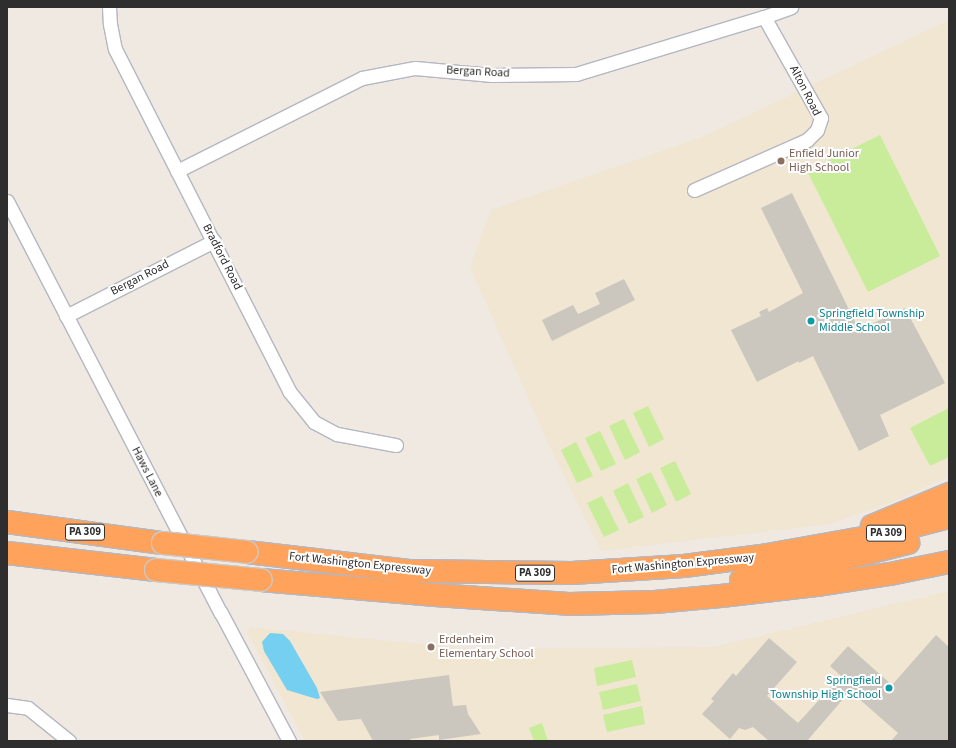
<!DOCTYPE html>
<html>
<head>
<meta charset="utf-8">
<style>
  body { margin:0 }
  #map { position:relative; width:956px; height:748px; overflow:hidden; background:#efe9e1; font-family:"Source Sans 3",sans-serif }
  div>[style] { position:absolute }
  .education>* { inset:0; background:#f0e6d1 }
  .pitch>* { inset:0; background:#c9ec9a }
  .water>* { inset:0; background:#75cff0 }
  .building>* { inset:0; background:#cbc7bf }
  .roads { filter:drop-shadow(1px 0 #b4b7c1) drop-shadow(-1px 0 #b4b7c1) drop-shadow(0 1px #b4b7c1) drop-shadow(0 -1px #b4b7c1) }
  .minor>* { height:13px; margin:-6.5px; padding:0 6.5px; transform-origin:6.5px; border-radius:6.5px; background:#fff }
  .motorway>* { height:22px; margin:-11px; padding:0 11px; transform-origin:11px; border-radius:11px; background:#ffa35c }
  .bridges { filter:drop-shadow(1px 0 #c9c9c9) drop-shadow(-1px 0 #c9c9c9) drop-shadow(0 1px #c9c9c9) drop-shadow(0 -1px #c9c9c9) }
  .motorway-bridge>* { height:22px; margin:-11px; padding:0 11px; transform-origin:11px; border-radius:11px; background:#ffa35c }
  .dots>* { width:11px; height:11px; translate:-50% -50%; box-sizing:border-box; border:2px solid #fff; border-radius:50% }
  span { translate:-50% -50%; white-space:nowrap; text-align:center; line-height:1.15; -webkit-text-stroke:4px #fff; paint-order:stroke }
  .shield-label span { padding:1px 3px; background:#fff; border:1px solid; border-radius:3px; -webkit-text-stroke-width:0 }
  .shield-label { font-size:11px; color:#2e2e2e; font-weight:700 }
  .street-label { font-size:12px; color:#2e2e2e }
  .education-label { font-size:12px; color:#785e54 }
  .left { translate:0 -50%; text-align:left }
  .culture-label { font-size:12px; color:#0d838f }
  .right { translate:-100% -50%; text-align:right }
  .frame { position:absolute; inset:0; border:8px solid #2e2e2e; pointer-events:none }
</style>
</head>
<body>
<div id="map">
  <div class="education">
    <i style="clip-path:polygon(949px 20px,949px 476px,893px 502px,829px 524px,601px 551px,549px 445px,470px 267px,491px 210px,702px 137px)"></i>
    <i style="clip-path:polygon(949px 591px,949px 741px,305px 741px,247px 632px,250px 627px,471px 649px,713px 647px)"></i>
  </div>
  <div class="pitch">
    <i style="clip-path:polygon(880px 135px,940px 256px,868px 292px,807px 171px)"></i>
    <i style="clip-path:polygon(648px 406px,664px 439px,649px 447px,633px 413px)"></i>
    <i style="clip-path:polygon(949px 408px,949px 457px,930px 466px,910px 428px)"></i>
    <i style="clip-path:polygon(624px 419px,640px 452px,625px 460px,609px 426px)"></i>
    <i style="clip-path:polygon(600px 431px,616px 464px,601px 471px,585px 438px)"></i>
    <i style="clip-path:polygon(576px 442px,593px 476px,577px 483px,561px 450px)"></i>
    <i style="clip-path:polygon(675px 461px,691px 494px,676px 502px,660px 468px)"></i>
    <i style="clip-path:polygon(651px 472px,667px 505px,652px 513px,636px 479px)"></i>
    <i style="clip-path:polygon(628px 483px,644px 517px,629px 524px,613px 491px)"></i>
    <i style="clip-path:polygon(602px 496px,619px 530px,604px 537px,587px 503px)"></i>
    <i style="clip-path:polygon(632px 660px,636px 677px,597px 686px,594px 668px)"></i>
    <i style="clip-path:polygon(637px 684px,641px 701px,603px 710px,599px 692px)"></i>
    <i style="clip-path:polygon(642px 706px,645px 724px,607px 732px,603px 715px)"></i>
    <i style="clip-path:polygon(542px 723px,548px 741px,534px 741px,529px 728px)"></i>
  </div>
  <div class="water">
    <i style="clip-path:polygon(270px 633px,283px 634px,290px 641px,317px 688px,320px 698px,317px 699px,287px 690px,264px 651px,262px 642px)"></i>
  </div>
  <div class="building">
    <i style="clip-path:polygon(792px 193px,859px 330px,905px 308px,945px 383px,880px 415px,889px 436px,859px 451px,813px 356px,799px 363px,799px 361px,757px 382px,731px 330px,761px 316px,759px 312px,767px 308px,769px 312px,803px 293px,761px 208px)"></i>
    <i style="clip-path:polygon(624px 279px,635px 300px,552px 341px,542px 320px,573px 305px,578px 314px,600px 304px,595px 293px)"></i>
    <i style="clip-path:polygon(936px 635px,949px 647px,949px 741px,891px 741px,898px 733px,850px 691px,807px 741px,769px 741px,753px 727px,745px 730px,739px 728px,730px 739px,702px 714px,714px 701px,711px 699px,733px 673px,736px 676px,769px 638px,797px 662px,767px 696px,798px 723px,841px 676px,830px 666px,848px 646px,892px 685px)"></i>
    <i style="clip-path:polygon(449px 675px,453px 706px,466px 705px,468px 714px,481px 734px,439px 740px,439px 735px,410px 739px,411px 741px,373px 741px,361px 719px,338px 721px,320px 692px)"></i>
  </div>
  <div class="roads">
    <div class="minor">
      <i style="left:109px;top:7px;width:17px;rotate:87deg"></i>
      <i style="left:110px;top:24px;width:25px;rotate:79deg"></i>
      <i style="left:115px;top:49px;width:384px;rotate:63deg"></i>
      <i style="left:289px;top:391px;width:40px;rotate:51deg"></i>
      <i style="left:314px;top:422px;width:26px;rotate:28deg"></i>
      <i style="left:337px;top:434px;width:60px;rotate:10.6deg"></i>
      <i style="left:177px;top:171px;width:207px;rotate:-26.7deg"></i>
      <i style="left:362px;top:78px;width:54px;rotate:-10.7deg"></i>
      <i style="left:415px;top:68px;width:77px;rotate:5.2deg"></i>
      <i style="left:492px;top:75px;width:84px;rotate:-0.7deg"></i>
      <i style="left:576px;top:74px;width:196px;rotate:-16.9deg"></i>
      <i style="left:764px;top:17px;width:29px;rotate:-20deg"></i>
      <i style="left:694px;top:190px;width:124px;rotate:-23.9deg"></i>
      <i style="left:807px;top:140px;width:14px;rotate:-45deg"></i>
      <i style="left:817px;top:130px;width:13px;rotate:-72deg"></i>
      <i style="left:821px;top:118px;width:116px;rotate:-119.4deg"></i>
      <i style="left:7px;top:201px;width:464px;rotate:62.6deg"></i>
      <i style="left:221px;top:613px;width:145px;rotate:62deg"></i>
      <i style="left:66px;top:316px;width:166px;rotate:-26.9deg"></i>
      <i style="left:7px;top:705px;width:21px;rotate:8deg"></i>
      <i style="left:28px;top:708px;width:53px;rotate:38.8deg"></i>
    </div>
    <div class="motorway">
      <i style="left:7px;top:522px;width:157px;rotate:7.7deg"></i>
      <i style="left:872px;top:526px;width:83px;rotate:-22.6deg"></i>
      <i style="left:247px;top:552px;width:163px;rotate:6.7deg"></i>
      <i style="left:409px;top:571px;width:163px;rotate:0.7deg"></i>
      <i style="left:572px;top:573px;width:112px;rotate:-3.6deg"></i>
      <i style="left:684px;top:566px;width:84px;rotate:-7.5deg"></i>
      <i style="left:767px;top:555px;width:114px;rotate:-10.1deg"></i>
      <i style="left:879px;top:535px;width:72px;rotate:-14.4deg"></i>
      <i style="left:7px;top:553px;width:150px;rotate:6.5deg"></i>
      <i style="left:261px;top:580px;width:175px;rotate:4.9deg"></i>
      <i style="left:435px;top:595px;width:134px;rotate:3.8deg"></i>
      <i style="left:569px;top:604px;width:86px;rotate:-1.3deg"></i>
      <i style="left:655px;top:602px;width:66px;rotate:-5.2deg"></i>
      <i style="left:721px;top:596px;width:98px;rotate:-6.5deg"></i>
      <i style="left:818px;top:585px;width:73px;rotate:-8.7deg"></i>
      <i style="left:890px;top:574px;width:60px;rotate:-11.5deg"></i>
      <i style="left:741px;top:580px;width:51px;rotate:-9.1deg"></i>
      <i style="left:791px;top:572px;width:121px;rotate:-13.9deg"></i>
    </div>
  </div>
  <div class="bridges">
    <div class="motorway-bridge">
      <i style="left:163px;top:543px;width:84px;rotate:6.1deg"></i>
      <i style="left:156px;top:570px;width:105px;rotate:5.4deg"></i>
    </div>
  </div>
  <div class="dots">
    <i style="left:781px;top:161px;background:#8d6e63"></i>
    <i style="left:811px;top:321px;background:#0f9aa8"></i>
    <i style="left:431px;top:647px;background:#8d6e63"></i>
    <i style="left:889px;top:688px;background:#0f9aa8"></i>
  </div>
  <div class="shield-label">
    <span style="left:85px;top:532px">PA 309</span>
    <span style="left:886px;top:533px">PA 309</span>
    <span style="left:535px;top:573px">PA 309</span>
  </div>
  <div class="street-label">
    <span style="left:478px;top:72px;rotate:3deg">Bergan Road</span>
    <span style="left:805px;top:91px;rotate:63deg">Alton Road</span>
    <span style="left:222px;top:257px;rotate:63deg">Bradford Road</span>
    <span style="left:140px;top:278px;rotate:-27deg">Bergan Road</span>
    <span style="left:147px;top:472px;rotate:63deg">Haws Lane</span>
    <span style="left:360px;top:564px;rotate:6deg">Fort Washington Expressway</span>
    <span style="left:683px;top:564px;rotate:-5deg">Fort Washington Expressway</span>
  </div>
  <div class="education-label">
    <span class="left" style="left:789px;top:161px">Enfield Junior<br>High School</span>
    <span class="left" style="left:439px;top:647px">Erdenheim<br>Elementary School</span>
  </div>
  <div class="culture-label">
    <span class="left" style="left:819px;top:321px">Springfield Township<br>Middle School</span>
    <span class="right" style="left:881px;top:688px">Springfield<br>Township High School</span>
  </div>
  <div class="frame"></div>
</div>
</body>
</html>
